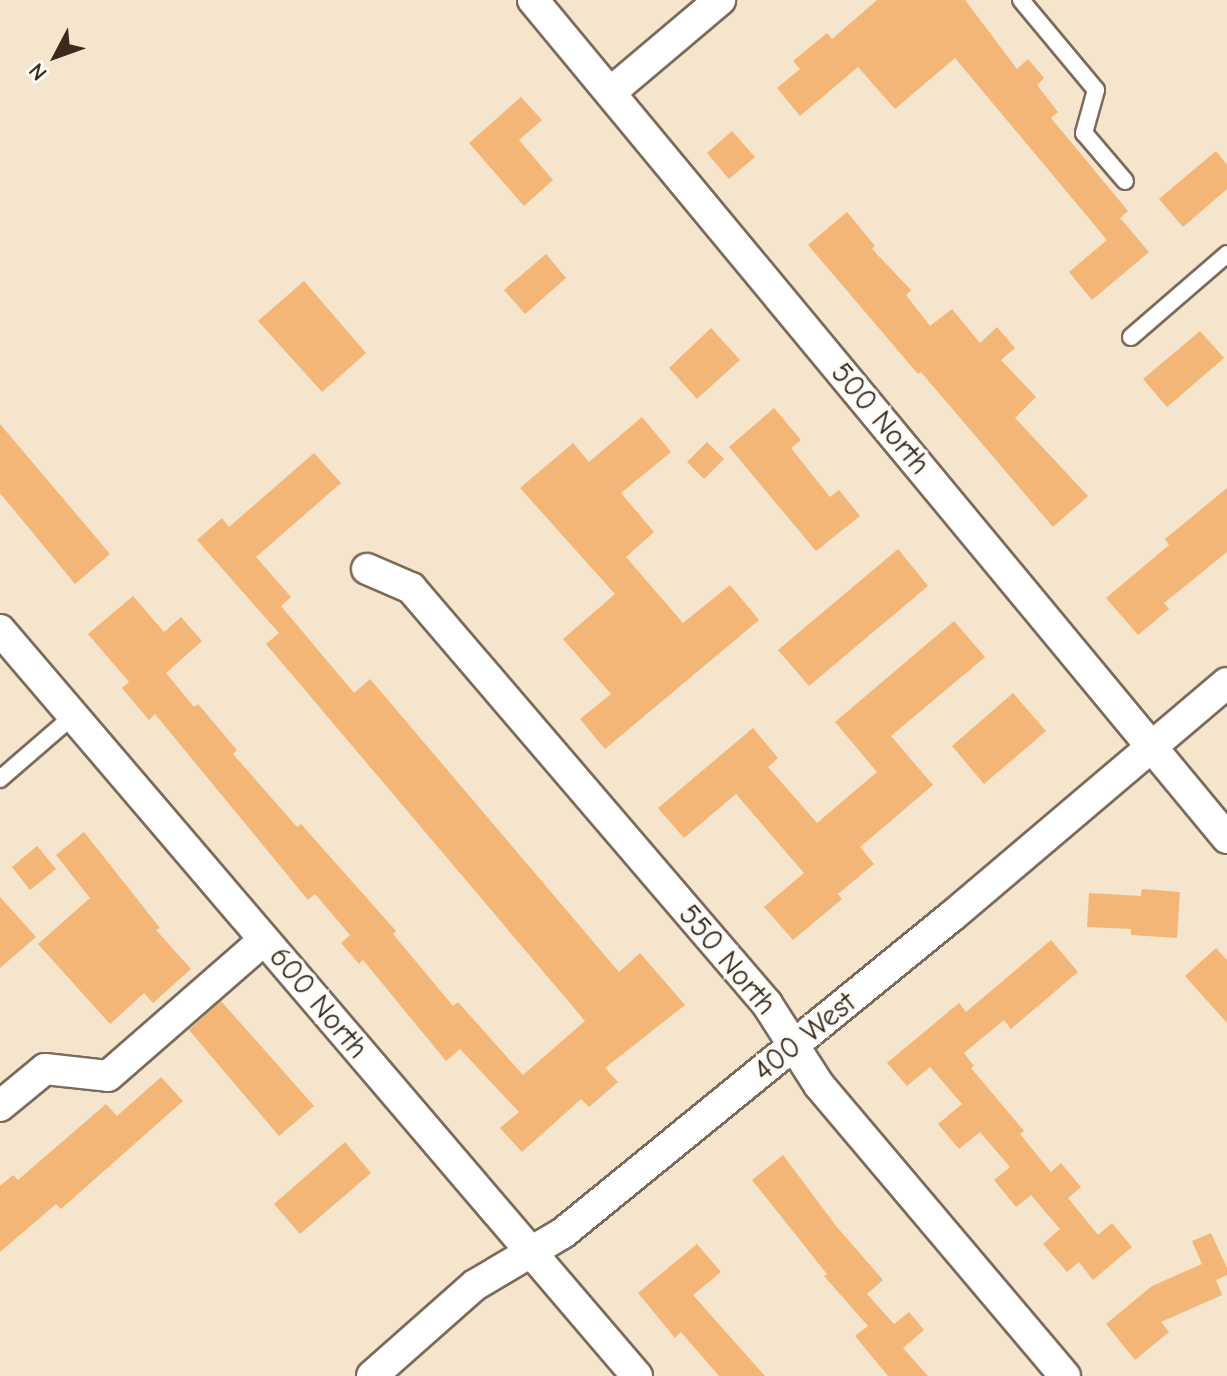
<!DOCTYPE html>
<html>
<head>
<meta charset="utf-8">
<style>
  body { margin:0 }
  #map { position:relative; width:1227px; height:1376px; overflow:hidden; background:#f4e5cc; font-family:"Comic Neue",sans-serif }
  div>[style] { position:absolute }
  .building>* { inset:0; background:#f3b677 }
  .roads { filter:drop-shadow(2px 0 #7c6b5b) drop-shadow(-2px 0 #7c6b5b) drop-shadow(0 2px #7c6b5b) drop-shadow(0 -2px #7c6b5b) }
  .lane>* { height:16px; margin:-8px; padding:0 8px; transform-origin:8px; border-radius:8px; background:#fff }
  .street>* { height:30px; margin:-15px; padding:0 15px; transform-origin:15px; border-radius:15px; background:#fff }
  span { translate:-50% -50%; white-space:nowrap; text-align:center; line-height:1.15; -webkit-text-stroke:7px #fdfcf7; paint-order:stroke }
  .street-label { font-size:30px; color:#3b2a1e }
  .north { position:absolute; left:16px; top:16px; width:80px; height:80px; -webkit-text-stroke:6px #fdfcf7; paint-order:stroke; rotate:229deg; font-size:22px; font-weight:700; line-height:32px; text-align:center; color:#3b2a1e }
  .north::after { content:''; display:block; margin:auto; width:28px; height:36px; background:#3b2a1e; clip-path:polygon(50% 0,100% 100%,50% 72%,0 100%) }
</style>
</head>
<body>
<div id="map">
  <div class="building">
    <i style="clip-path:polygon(877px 0,965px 0,1017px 69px,1028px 59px,1044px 78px,1037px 85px,1058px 112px,1051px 118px,1128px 211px,1120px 218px,1149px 252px,1092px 300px,1069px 272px,1107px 240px,955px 58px,895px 109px,858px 67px,800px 116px,777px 88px,800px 69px,793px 61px,827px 33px,832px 39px)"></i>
    <i style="clip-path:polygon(521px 97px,542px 120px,519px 140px,553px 180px,524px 206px,469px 143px)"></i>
    <i style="clip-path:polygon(732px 131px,755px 157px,729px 179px,707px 153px)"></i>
    <i style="clip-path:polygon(1216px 151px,1227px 165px,1227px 189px,1183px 227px,1159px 199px)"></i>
    <i style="clip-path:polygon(847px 212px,875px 246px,872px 249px,911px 290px,906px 295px,930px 326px,952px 309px,980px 343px,997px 327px,1015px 348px,1001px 360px,1036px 397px,1015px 418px,1088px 496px,1053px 527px,921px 372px,918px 374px,808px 245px)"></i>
    <i style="clip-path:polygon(546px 254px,566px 278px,525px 314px,504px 290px)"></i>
    <i style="clip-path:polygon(304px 281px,366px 353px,322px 392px,258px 321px)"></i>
    <i style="clip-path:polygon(711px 328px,740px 360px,697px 399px,669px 368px)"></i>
    <i style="clip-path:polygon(1200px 331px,1224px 358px,1167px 407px,1143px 379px)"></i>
    <i style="clip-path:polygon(774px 408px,801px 440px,791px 448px,830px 497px,839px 490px,860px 516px,816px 551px,729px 447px)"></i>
    <i style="clip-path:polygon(642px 417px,671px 452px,621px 493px,654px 532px,626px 557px,683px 623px,730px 585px,759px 620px,605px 749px,580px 719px,611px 694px,563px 639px,615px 594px,520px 488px,573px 443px,589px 462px)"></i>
    <i style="clip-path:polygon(0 424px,110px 554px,75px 584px,0 493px)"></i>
    <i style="clip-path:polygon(707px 442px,724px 459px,704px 479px,687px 462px)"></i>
    <i style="clip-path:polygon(314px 453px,341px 483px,256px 557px,291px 597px,281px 606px,354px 693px,370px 679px,619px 972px,640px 953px,685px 1005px,605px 1068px,618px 1082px,589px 1107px,581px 1099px,522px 1152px,500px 1128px,519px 1112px,460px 1049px,446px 1061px,363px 960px,359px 964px,341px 943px,350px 935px,315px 894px,308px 900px,155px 714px,149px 720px,122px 688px,129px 682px,88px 634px,133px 596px,164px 632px,181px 617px,202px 641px,166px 673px,194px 707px,198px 704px,237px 750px,233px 754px,297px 827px,301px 824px,396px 931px,393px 934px,453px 1006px,458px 1002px,523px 1075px,585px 1021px,266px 644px,279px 633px,197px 540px,222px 518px,229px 527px)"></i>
    <i style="clip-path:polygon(1227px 488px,1227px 552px,1164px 603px,1169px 609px,1138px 635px,1106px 598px,1169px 545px,1165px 539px)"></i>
    <i style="clip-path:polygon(898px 549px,928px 586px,809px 686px,778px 650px)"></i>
    <i style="clip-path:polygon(954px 621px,985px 657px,891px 736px,933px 785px,860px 847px,874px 864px,838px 894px,842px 899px,793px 940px,764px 907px,804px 873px,736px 794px,684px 838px,658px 808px,753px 728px,778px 758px,768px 767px,817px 823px,877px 772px,835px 722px)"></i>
    <i style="clip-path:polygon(1013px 693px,1046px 731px,984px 784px,952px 746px)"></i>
    <i style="clip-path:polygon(84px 832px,160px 928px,156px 930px,191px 969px,153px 1003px,144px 993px,110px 1024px,38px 944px,90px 898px,56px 855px)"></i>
    <i style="clip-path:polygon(37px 846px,56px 869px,30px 890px,12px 867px)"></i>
    <i style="clip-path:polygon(1142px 889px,1180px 892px,1177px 938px,1131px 935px,1131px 929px,1087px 927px,1089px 893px,1141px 896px)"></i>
    <i style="clip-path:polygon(0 897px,36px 937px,0 968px)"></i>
    <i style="clip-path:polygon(1051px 940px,1078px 972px,1011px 1029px,1004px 1020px,964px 1053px,974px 1066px,971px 1068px,1024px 1131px,1020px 1134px,1051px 1172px,1061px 1163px,1081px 1187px,1068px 1198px,1098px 1235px,1112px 1223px,1132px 1247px,1093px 1280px,1079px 1262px,1067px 1272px,1043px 1244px,1060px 1229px,1031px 1195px,1016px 1207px,994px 1180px,1010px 1167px,980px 1132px,959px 1149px,938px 1124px,962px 1104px,930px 1067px,907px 1086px,887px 1063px,959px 1003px,966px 1012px)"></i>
    <i style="clip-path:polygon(1216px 948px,1227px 960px,1227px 1023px,1185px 976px)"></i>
    <i style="clip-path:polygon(221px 1001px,314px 1106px,279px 1136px,189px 1030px)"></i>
    <i style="clip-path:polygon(161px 1077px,183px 1101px,61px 1209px,56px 1204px,0 1252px,0 1186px,13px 1175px,18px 1180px,106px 1104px,117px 1116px)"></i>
    <i style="clip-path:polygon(345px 1142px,371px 1173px,300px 1234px,274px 1204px)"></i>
    <i style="clip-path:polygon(783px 1155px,836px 1226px,883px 1280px,867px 1294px,894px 1324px,909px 1312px,924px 1330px,903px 1348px,928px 1376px,888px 1376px,855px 1336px,868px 1326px,824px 1276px,827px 1274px,752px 1180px)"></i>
    <i style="clip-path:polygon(1211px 1233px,1227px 1268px,1227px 1275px,1216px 1280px,1222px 1295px,1161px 1322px,1169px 1332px,1135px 1360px,1106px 1324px,1152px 1286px,1202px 1264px,1192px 1241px)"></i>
    <i style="clip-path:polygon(697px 1244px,721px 1272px,693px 1295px,765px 1376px,719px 1376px,681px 1332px,675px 1338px,638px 1293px)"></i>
  </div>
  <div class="roads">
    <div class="lane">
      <i style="left:1021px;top:0;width:117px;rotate:50.2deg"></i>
      <i style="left:1096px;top:90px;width:45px;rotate:105.6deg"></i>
      <i style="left:1084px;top:133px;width:63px;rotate:49.5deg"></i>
      <i style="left:1131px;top:337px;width:127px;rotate:-40.8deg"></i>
      <i style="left:0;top:779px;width:96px;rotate:-40.8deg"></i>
    </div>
    <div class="street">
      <i style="left:533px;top:0;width:1088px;rotate:50.37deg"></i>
      <i style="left:611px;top:92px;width:143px;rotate:-40.2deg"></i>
      <i style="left:367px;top:569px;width:48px;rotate:23.4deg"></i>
      <i style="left:411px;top:588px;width:548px;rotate:49.44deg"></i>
      <i style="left:767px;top:1004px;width:96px;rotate:57.3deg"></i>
      <i style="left:819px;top:1085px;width:381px;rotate:49.8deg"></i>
      <i style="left:0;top:630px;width:981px;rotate:49.51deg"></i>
      <i style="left:0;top:1106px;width:58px;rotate:-39.4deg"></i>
      <i style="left:45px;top:1069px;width:63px;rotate:6.3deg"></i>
      <i style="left:108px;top:1076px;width:207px;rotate:-41.1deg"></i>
      <i style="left:372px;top:1376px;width:137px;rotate:-41.5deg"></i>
      <i style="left:475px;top:1285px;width:102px;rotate:-30.6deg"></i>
      <i style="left:563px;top:1233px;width:502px;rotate:-39.18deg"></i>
      <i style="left:952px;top:916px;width:360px;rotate:-40.3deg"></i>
    </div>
  </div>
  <div class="street-label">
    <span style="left:880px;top:419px;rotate:50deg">500 North</span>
    <span style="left:727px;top:960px;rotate:50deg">550 North</span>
    <span style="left:318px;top:1003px;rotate:50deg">600 North</span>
    <span style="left:805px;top:1037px;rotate:-39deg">400 West</span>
  </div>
  <div class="north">N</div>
</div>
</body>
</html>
